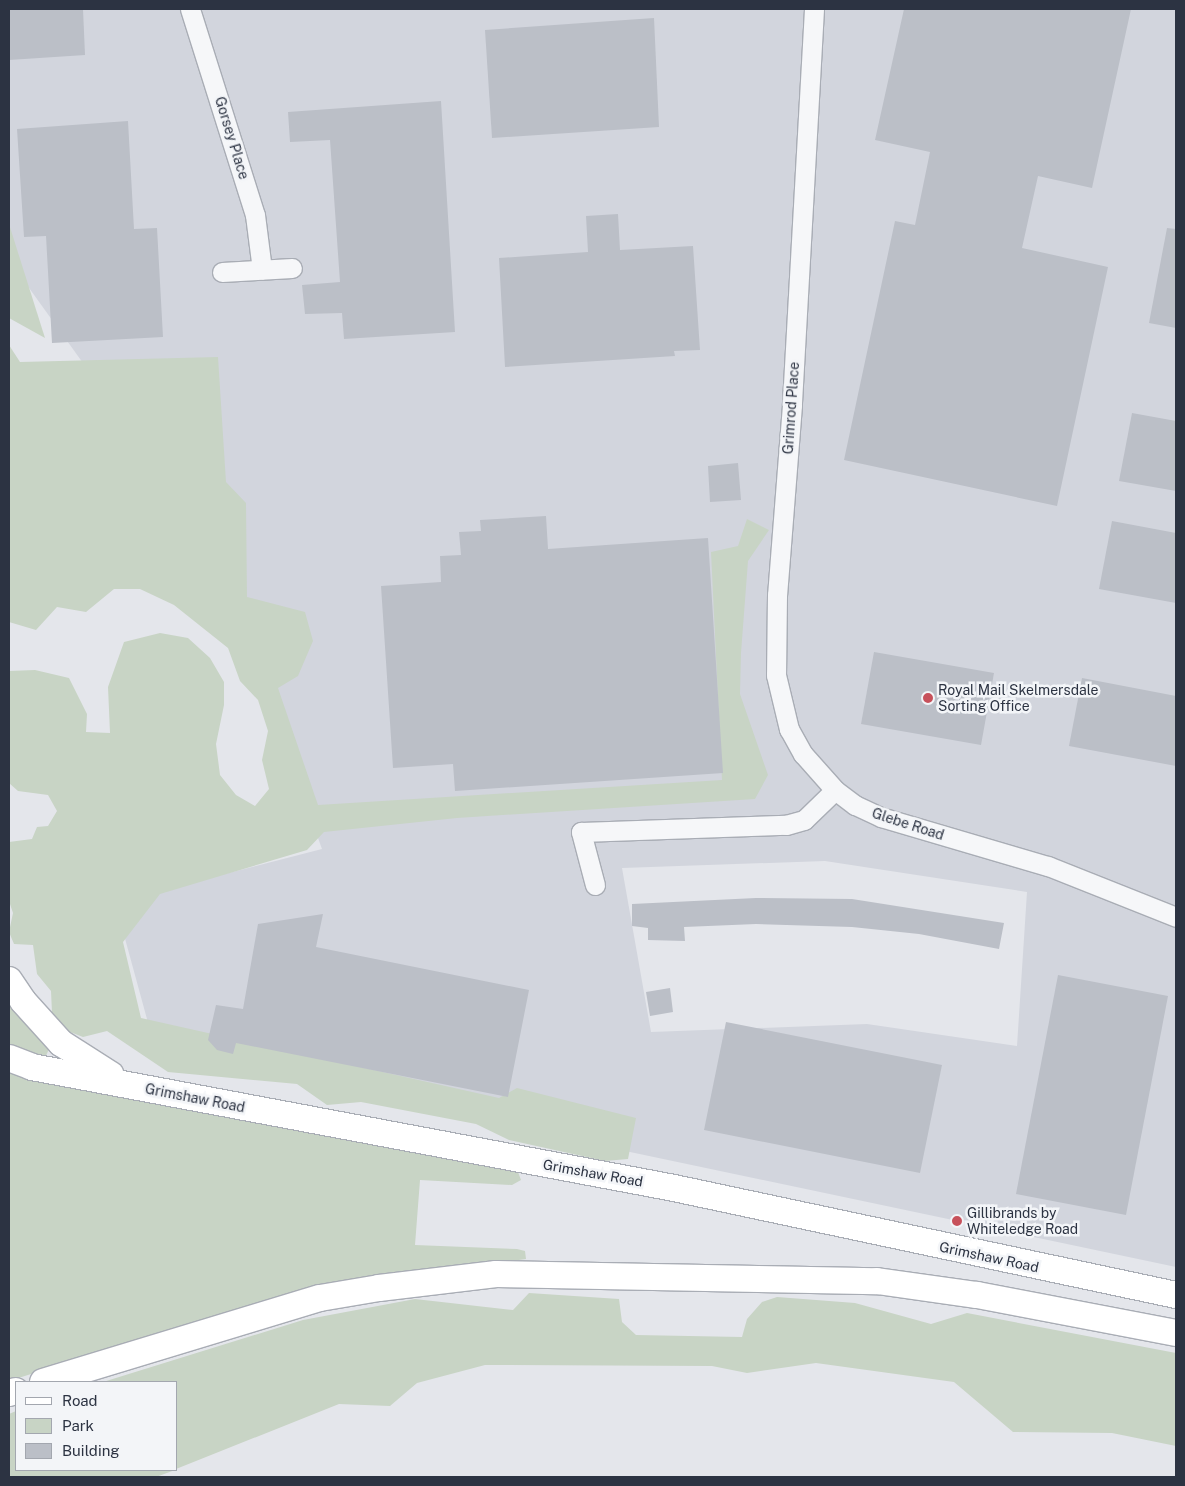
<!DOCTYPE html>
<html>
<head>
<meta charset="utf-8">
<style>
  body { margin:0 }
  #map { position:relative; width:1185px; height:1486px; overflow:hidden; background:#e4e6eb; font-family:"Public Sans",sans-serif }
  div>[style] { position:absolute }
  .built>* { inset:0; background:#d2d5dd }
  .green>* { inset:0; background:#c8d4c5 }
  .building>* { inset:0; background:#bbbfc7 }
  .roads { filter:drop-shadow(1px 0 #a9adb5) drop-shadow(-1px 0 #a9adb5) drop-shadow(0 1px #a9adb5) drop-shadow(0 -1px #a9adb5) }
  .street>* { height:19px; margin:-9.5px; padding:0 9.5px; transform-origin:9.5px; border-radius:9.5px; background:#f6f7f9 }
  .secondary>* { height:26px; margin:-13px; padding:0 13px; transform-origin:13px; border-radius:13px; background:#fff }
  .dots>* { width:14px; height:14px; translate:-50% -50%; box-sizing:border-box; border:2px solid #f3f5f8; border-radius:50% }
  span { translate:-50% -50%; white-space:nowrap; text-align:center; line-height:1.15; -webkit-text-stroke:5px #f3f5f8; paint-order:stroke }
  .street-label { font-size:14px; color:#2c3342 }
  .poi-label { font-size:14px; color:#2c3342 }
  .left { translate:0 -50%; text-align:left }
  .frame { position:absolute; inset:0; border:10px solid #2c3342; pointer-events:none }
  .legend { position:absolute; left:15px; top:1381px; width:162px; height:90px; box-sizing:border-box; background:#f3f5f8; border:1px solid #a3a7af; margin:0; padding:6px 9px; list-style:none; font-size:15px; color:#2c3342 }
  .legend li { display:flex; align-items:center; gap:10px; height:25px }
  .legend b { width:25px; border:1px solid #a3a7af }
</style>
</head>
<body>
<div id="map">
  <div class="built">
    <i style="clip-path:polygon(evenodd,9px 9px,1176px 9px,1176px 1267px,156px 1052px,115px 902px,322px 849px,210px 540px,9px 260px,9px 9px,825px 861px,1027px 892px,1017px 1046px,867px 1024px,651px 1032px,622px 868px,825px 861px)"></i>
  </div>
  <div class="green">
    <i style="clip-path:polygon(9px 224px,45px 338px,9px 318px)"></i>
    <i style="clip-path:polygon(9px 345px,20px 362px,218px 357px,226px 482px,246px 503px,247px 597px,305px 612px,313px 641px,298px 676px,278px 688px,318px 805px,722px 780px,711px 552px,738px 546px,747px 519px,769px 530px,748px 561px,741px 653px,740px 694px,768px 775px,755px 799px,457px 818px,324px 832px,307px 850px,160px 894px,123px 942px,141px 1018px,499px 1098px,517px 1088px,636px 1118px,628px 1159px,605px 1161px,509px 1140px,476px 1124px,361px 1102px,327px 1105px,297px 1084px,168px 1072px,107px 1031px,83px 1037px,65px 1030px,52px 1013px,51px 991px,37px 974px,33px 945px,14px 944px,9px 932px,13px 913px,9px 901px,9px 842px,32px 839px,37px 827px,48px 826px,57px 811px,48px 795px,18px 791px,9px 783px,9px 671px,35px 670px,69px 678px,87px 714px,86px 732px,110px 733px,108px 687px,124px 642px,160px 633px,188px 638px,210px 658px,224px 682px,224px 705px,216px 744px,220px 775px,236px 795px,255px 806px,269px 789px,262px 760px,268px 731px,258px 700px,240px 681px,228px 648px,174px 605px,140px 589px,114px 589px,86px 612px,57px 607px,36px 630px,9px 622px)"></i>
    <i style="clip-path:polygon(9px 1000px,49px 1049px,45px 1058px,9px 1045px)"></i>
    <i style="clip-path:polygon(9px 1072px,49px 1084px,518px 1172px,521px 1180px,512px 1185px,420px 1180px,415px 1245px,517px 1249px,525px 1251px,526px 1259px,306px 1290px,236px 1309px,9px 1381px)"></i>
    <i style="clip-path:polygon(529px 1293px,619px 1299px,622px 1322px,636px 1335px,742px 1337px,747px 1319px,762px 1302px,777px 1297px,855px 1303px,931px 1324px,967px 1313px,1176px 1353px,1176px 1446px,1112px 1433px,1013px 1432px,954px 1382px,816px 1363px,747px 1373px,712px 1366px,485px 1365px,417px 1383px,390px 1406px,339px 1404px,176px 1469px,176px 1382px,103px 1382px,303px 1320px,415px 1299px,513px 1310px)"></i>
    <i style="clip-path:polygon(16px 1411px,16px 1470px,175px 1470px,156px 1477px,9px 1477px,9px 1414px)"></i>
  </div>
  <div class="building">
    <i style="clip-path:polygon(9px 9px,83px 9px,85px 55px,9px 60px)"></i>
    <i style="clip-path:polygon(904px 9px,1131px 9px,1092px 188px,1038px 176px,1022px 248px,1108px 267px,1057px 506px,844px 460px,895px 221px,915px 225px,930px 152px,875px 140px)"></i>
    <i style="clip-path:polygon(654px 18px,659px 127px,492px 138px,485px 30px)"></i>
    <i style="clip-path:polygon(441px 101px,455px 332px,344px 339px,342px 313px,305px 314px,302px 285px,340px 282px,330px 140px,290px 142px,288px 112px)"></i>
    <i style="clip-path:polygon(128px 121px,134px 229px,157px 228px,163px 337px,52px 343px,46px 236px,24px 237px,17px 129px)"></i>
    <i style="clip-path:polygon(618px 214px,620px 250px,693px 246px,700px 350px,674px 351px,675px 356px,505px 367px,499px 258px,588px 252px,586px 216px)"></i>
    <i style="clip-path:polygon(1167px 228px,1176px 229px,1176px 328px,1149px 323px)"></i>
    <i style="clip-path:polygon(1132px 413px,1176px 421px,1176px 491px,1119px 481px)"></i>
    <i style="clip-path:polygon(738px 463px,741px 500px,710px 502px,708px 466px)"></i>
    <i style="clip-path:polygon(546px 516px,548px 549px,708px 538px,723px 773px,455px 791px,453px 764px,393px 768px,381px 586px,441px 582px,440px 556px,461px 555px,459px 532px,481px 531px,480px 520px)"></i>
    <i style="clip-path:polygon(1112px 521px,1176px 533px,1176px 603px,1099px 589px)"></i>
    <i style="clip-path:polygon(874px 652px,994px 673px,981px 745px,861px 724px)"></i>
    <i style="clip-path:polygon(1082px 678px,1176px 696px,1176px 766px,1069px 746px)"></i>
    <i style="clip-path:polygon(756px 898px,852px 899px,1004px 923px,999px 949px,919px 934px,852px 927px,756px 924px,684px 927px,685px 941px,648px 940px,648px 928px,632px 926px,632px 904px)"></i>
    <i style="clip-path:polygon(323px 914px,316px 947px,529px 990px,508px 1097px,236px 1043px,233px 1054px,217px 1050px,208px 1040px,216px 1005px,243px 1009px,258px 924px)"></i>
    <i style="clip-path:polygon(1058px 975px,1168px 996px,1126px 1215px,1016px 1194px)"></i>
    <i style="clip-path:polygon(670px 988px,673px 1012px,650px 1016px,646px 992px)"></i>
    <i style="clip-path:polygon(726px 1022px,942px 1065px,920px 1173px,704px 1130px)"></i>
  </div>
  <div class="roads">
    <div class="street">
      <i style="left:190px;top:9px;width:216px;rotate:72.5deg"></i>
      <i style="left:255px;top:215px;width:55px;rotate:82.7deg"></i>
      <i style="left:814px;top:9px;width:397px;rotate:93.2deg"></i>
      <i style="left:792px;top:405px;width:191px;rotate:94.5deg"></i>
      <i style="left:777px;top:595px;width:80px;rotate:90.7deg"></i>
      <i style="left:776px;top:675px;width:56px;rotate:76.5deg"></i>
      <i style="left:789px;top:729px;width:29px;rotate:61deg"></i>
      <i style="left:803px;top:754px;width:48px;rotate:48.4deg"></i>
      <i style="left:835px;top:790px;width:25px;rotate:37deg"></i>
      <i style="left:855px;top:805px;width:29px;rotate:25deg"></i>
      <i style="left:881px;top:817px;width:174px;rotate:16.4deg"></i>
      <i style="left:1048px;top:866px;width:138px;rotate:21.7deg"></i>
      <i style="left:222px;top:272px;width:70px;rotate:-3.3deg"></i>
      <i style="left:595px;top:885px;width:55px;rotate:-104.8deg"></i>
      <i style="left:581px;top:832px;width:205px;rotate:-2deg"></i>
      <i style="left:786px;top:825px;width:19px;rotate:-16deg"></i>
      <i style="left:804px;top:820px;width:43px;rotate:-44.1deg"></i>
    </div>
    <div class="secondary">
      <i style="left:9px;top:980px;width:25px;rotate:56deg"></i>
      <i style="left:23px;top:1001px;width:57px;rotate:47.9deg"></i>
      <i style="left:61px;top:1043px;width:59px;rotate:32.6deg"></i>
      <i style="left:9px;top:1058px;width:25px;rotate:21deg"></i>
      <i style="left:32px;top:1067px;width:653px;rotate:10.67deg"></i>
      <i style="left:674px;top:1188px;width:513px;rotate:12.03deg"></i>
      <i style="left:43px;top:1382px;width:289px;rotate:-16.9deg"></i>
      <i style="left:320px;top:1298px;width:60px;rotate:-9.6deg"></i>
      <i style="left:379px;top:1288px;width:118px;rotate:-6.8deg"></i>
      <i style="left:496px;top:1274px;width:381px;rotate:1.1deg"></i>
      <i style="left:877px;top:1281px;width:101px;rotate:8deg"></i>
      <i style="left:977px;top:1295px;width:203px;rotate:10.8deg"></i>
      <i style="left:9px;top:1393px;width:7px;rotate:-16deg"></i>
    </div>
  </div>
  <div class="dots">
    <i style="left:928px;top:698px;background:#c7515b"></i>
    <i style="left:957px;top:1221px;background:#c7515b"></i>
  </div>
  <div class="street-label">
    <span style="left:232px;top:138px;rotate:73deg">Gorsey Place</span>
    <span style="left:791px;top:408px;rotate:-86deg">Grimrod Place</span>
    <span style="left:908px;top:824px;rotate:18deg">Glebe Road</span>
    <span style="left:195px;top:1098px;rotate:11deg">Grimshaw Road</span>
    <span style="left:593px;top:1173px;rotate:10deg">Grimshaw Road</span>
    <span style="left:989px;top:1257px;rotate:12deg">Grimshaw Road</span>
  </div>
  <div class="poi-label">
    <span class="left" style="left:938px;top:698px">Royal Mail Skelmersdale<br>Sorting Office</span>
    <span class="left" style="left:967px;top:1221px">Gillibrands by<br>Whiteledge Road</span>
  </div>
  <div class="frame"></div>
  <ul class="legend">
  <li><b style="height:6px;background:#fff"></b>Road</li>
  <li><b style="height:14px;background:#c8d4c5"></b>Park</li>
  <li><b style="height:14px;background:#bbbfc7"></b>Building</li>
  </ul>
</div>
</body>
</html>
